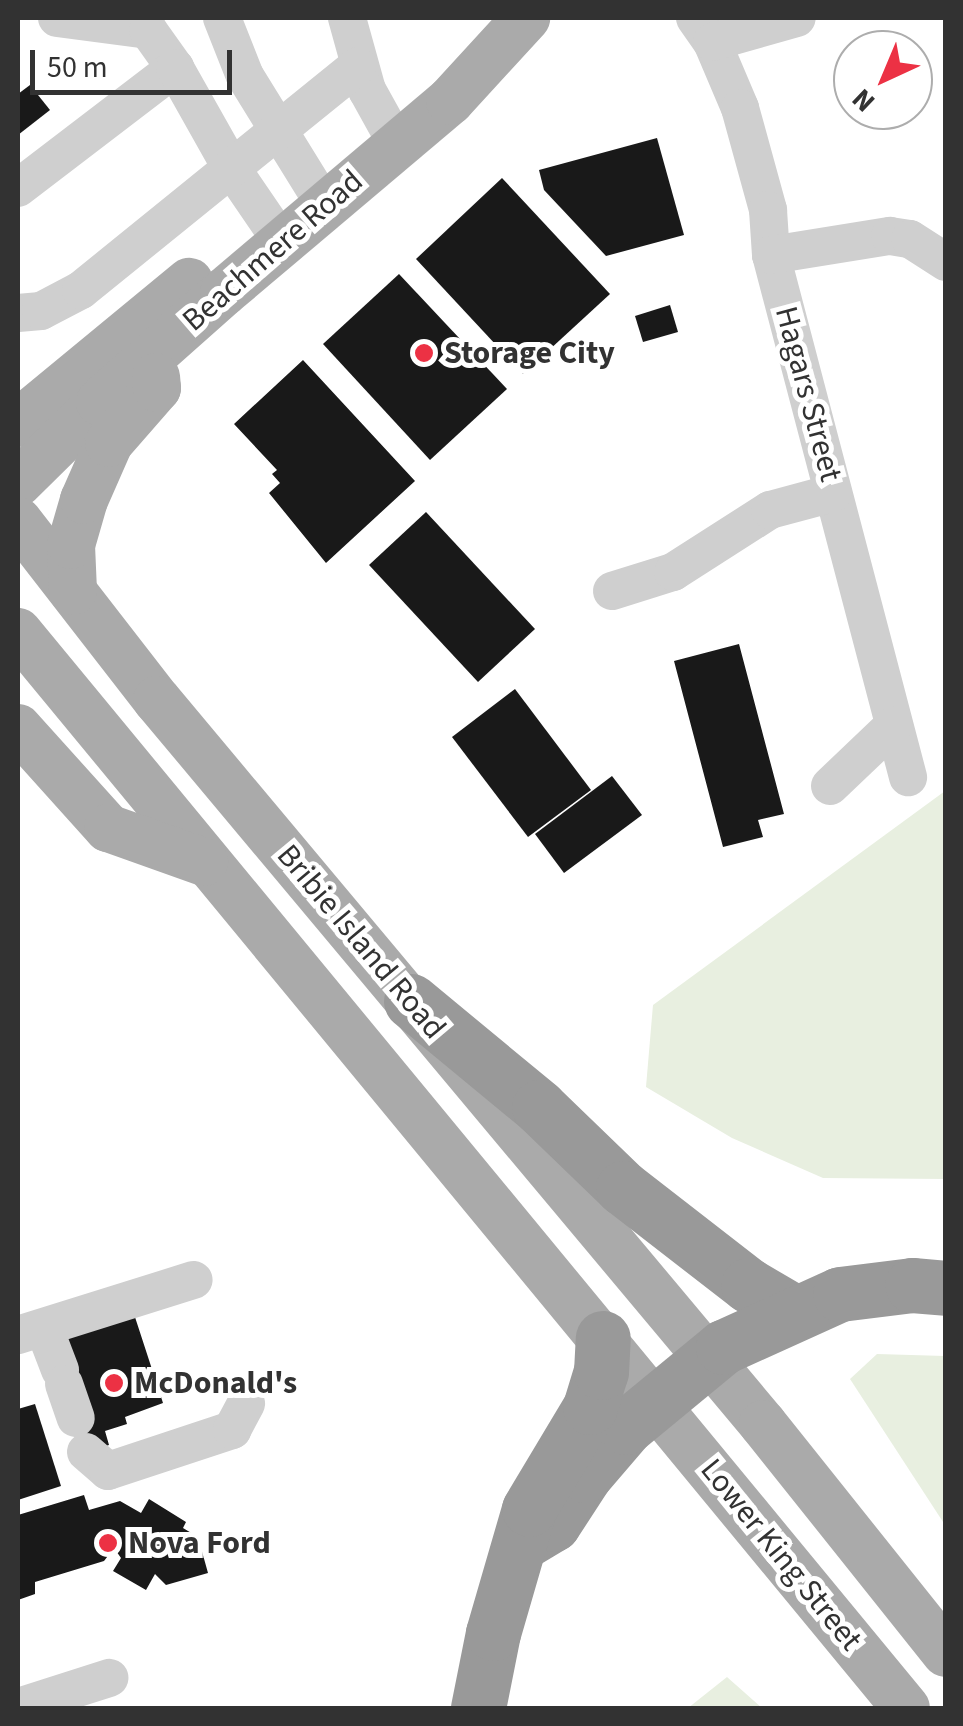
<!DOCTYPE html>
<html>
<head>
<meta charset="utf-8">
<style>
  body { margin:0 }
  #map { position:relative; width:963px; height:1726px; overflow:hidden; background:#fff; font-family:"Source Sans 3",sans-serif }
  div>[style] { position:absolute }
  .green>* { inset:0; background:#e8efe0 }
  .building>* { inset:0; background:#191919 }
  .minor>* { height:38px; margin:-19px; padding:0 19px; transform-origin:19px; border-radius:19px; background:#cfcfcf }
  .major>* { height:48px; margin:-24px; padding:0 24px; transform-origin:24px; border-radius:24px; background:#aaa }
  .highway>* { height:55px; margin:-27.5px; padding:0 27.5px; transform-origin:27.5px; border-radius:27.5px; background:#999 }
  .dots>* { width:28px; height:28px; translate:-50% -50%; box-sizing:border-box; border:5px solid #fff; border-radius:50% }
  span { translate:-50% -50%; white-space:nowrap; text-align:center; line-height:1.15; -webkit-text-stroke:10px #fff; paint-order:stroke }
  .street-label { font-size:32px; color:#323232 }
  .poi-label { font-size:32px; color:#323232; font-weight:700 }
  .left { translate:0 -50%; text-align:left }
  .frame { position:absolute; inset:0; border:20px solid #323232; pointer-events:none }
  .north { position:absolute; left:833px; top:30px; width:100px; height:100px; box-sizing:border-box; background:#fff; border:2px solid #adadad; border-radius:50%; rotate:224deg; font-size:28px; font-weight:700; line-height:40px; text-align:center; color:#323232 }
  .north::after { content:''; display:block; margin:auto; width:35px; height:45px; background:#ec3144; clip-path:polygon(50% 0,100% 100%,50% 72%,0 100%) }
  .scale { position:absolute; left:30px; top:50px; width:202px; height:45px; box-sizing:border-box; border:5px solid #323232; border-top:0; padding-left:12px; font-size:30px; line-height:35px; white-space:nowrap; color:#323232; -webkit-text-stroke:8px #fff; paint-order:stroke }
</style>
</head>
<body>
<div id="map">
  <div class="green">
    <i style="clip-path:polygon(945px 791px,945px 1179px,823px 1178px,732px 1138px,646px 1087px,653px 1005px)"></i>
    <i style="clip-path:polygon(877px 1354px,945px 1356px,945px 1525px,850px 1379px)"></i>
    <i style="clip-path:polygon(727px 1677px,762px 1708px,688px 1708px)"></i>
  </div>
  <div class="building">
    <i style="clip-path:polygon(30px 85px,50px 110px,18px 135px,18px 94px)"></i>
    <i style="clip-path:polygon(657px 138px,684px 235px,606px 256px,544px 190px,539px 170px)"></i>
    <i style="clip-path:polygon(502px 178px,610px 294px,523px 374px,416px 259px)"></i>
    <i style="clip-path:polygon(399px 274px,507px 389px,430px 460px,323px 344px)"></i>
    <i style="clip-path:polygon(670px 305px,678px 332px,643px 342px,635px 316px)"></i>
    <i style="clip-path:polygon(303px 360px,415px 481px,326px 563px,269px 493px,280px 483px,272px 474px,277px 470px,234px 424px)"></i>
    <i style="clip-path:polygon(426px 512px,535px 629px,478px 682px,369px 565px)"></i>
    <i style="clip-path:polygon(739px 644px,784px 814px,758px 820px,763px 837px,723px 847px,674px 661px)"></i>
    <i style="clip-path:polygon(515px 689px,591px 790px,528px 837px,452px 737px)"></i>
    <i style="clip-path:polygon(612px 776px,642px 815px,564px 873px,535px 834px)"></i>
    <i style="clip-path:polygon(134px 1314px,163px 1403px,125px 1417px,127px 1424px,105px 1431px,109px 1445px,81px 1454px,70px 1420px,63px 1333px)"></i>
    <i style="clip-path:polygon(35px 1404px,61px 1486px,18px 1500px,18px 1409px)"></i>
    <i style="clip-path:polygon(84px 1495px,89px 1510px,120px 1501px,141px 1513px,149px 1499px,186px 1522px,183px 1528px,198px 1537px,208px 1573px,166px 1585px,155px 1574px,146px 1590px,113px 1571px,121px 1558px,114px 1548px,104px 1561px,35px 1582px,35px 1594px,18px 1600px,18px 1515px)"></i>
  </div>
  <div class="minor">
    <i style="left:57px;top:18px;width:92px;rotate:7.5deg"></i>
    <i style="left:148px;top:30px;width:47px;rotate:54.6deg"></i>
    <i style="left:222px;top:18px;width:62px;rotate:68.4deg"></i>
    <i style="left:245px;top:76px;width:150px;rotate:58.3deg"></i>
    <i style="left:347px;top:18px;width:75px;rotate:74.5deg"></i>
    <i style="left:367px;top:90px;width:64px;rotate:61deg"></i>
    <i style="left:695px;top:18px;width:29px;rotate:55deg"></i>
    <i style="left:712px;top:42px;width:72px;rotate:67deg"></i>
    <i style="left:740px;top:108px;width:106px;rotate:74.6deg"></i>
    <i style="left:768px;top:210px;width:45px;rotate:86.2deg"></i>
    <i style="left:771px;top:255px;width:540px;rotate:75.29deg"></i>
    <i style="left:712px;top:42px;width:88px;rotate:-15.8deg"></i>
    <i style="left:18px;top:188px;width:198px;rotate:-37.4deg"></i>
    <i style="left:175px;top:68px;width:116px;rotate:60.6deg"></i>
    <i style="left:232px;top:169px;width:88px;rotate:55.6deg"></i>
    <i style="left:771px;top:255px;width:121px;rotate:-9.1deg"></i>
    <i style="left:890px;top:236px;width:20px;rotate:9deg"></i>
    <i style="left:910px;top:239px;width:43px;rotate:32.6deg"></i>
    <i style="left:18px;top:313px;width:23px;rotate:-5deg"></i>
    <i style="left:41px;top:311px;width:45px;rotate:-27.7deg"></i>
    <i style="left:81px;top:290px;width:356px;rotate:-39deg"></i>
    <i style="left:612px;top:591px;width:64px;rotate:-17.3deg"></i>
    <i style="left:673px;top:572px;width:115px;rotate:-32.6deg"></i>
    <i style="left:770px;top:510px;width:65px;rotate:-15.1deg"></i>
    <i style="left:830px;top:786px;width:88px;rotate:-43.6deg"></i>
    <i style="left:44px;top:1328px;width:45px;rotate:69.1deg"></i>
    <i style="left:18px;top:1335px;width:184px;rotate:-17.4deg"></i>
    <i style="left:64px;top:1384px;width:36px;rotate:71deg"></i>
    <i style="left:86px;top:1452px;width:29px;rotate:41deg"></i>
    <i style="left:108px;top:1471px;width:131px;rotate:-18.3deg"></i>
    <i style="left:232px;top:1430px;width:30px;rotate:-62deg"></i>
    <i style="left:18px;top:1707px;width:96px;rotate:-17.7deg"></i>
  </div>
  <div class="major">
    <i style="left:18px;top:423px;width:222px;rotate:-39.5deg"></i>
    <i style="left:18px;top:483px;width:115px;rotate:-44.6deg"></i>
    <i style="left:100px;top:402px;width:166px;rotate:-41.6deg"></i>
    <i style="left:224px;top:292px;width:296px;rotate:-40.2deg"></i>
    <i style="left:450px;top:101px;width:113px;rotate:-47.5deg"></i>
    <i style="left:18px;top:521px;width:227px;rotate:52.2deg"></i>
    <i style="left:157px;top:700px;width:944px;rotate:50.07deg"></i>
    <i style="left:763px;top:1424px;width:293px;rotate:51.4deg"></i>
    <i style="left:73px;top:591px;width:46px;rotate:-92.5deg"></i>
    <i style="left:71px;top:545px;width:47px;rotate:-73.9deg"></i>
    <i style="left:84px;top:500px;width:62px;rotate:-66.3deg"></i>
    <i style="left:109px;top:443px;width:73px;rotate:-48.9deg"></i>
    <i style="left:157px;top:388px;width:11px;rotate:-95deg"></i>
    <i style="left:18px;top:632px;width:1395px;rotate:50.47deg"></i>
    <i style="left:18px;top:728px;width:135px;rotate:48deg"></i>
    <i style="left:108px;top:828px;width:102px;rotate:19.5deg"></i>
  </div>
  <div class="highway">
    <i style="left:411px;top:1001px;width:166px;rotate:39.6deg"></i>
    <i style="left:539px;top:1107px;width:117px;rotate:44deg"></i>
    <i style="left:623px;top:1188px;width:158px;rotate:37.8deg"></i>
    <i style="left:748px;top:1285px;width:53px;rotate:30.4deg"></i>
    <i style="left:523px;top:1542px;width:35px;rotate:-31deg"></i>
    <i style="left:553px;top:1524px;width:59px;rotate:-56.9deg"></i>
    <i style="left:585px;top:1475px;width:63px;rotate:-49.5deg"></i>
    <i style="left:626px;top:1427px;width:126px;rotate:-39.5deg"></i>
    <i style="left:723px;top:1347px;width:128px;rotate:-24.4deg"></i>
    <i style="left:840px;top:1294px;width:73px;rotate:-7.1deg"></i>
    <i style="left:912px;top:1285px;width:34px;rotate:5deg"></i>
    <i style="left:478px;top:1708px;width:76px;rotate:-78.7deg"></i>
    <i style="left:493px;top:1633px;width:129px;rotate:-73.8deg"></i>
    <i style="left:529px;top:1509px;width:119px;rotate:-59.1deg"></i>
    <i style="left:590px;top:1407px;width:37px;rotate:-73deg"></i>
    <i style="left:601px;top:1372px;width:34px;rotate:-87deg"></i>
  </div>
  <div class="dots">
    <i style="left:424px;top:353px;background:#ec3144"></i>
    <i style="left:114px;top:1383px;background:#ec3144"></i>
    <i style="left:108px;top:1543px;background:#ec3144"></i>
  </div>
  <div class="street-label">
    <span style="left:273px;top:251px;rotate:-41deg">Beachmere Road</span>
    <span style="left:808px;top:394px;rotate:75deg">Hagars Street</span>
    <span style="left:361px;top:942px;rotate:50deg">Bribie Island Road</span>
    <span style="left:781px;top:1555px;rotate:51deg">Lower King Street</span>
  </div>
  <div class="poi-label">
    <span class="left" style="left:444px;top:353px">Storage City</span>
    <span class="left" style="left:134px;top:1383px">McDonald's</span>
    <span class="left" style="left:128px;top:1543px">Nova Ford</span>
  </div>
  <div class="frame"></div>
  <div class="north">N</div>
  <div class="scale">50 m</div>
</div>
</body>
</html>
